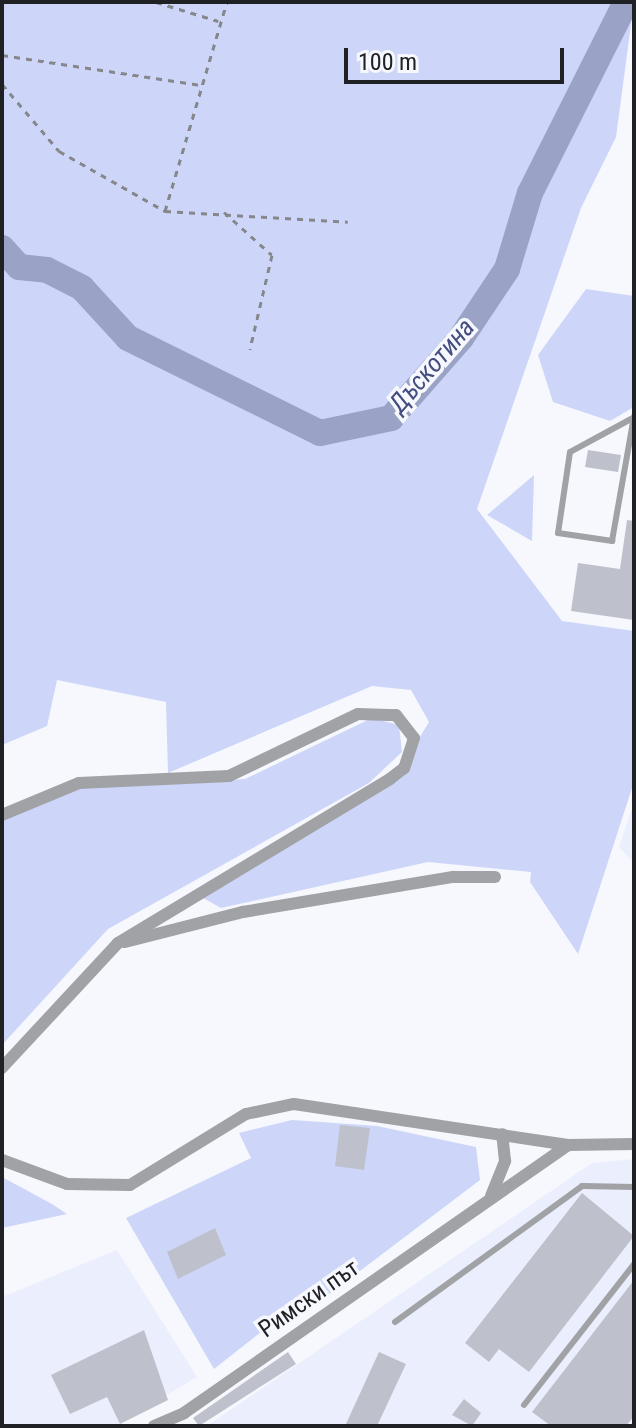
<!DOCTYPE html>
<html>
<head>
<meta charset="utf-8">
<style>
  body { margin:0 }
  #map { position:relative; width:636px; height:1428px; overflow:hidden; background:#f6f8fe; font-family:"Roboto Condensed",sans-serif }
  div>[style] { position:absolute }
  .built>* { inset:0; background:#ebeffd }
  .green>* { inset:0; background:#cdd6f8 }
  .river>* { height:26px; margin:-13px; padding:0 13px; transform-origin:13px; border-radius:13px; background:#9aa3c6 }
  .building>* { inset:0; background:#bec1cb }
  .path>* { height:3px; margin-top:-1.5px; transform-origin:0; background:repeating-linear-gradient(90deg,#85878c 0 6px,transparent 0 12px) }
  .lane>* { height:6px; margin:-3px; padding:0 3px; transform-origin:3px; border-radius:3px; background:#a1a2a6 }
  .street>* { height:12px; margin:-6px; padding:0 6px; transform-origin:6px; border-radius:6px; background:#a1a2a6 }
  span { translate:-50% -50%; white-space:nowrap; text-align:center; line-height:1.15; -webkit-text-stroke:7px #f6f8fe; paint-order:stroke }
  .street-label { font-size:24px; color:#202125 }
  .water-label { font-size:26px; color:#444d7f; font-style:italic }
  .frame { position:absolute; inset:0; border:4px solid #202125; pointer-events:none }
  .scale { position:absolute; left:344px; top:48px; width:220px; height:36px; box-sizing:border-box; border:4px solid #202125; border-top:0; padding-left:10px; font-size:24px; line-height:28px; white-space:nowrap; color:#202125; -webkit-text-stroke:6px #f6f8fe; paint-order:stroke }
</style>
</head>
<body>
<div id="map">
  <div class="built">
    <i style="clip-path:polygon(634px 802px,634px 863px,619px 847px)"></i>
    <i style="clip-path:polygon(634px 1159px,634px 1426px,207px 1426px,592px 1163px)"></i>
    <i style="clip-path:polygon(117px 1250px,197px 1377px,115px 1426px,2px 1426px,2px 1297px)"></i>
  </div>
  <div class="green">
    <i style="clip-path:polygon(2px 2px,634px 2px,616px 137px,581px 208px,477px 509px,562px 621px,634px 631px,634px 782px,578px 954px,530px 882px,531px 872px,428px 862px,221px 908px,196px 894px,398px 773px,429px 722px,411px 690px,372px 686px,168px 773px,166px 702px,57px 680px,47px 726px,2px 745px)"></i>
    <i style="clip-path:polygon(586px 289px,634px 296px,634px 407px,610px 421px,553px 402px,538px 355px)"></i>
    <i style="clip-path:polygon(534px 475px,532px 541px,487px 515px)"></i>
    <i style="clip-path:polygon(372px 718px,399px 725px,402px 752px,369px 783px,108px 929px,2px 1045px,2px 817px,82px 788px,245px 779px)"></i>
    <i style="clip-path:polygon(292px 1120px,377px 1126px,476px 1147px,480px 1180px,319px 1302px,313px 1291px,214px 1369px,126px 1218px,251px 1158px,239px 1133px)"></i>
    <i style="clip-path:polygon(2px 1177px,52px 1204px,67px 1214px,2px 1228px)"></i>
  </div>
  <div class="river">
    <i style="left:2px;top:248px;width:25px;rotate:48deg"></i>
    <i style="left:19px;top:267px;width:28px;rotate:6deg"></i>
    <i style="left:47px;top:270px;width:39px;rotate:27deg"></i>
    <i style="left:82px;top:288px;width:68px;rotate:47.4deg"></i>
    <i style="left:128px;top:338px;width:214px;rotate:26.3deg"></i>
    <i style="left:320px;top:433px;width:73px;rotate:-11.9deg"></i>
    <i style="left:391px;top:418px;width:106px;rotate:-48.8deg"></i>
    <i style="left:461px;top:338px;width:83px;rotate:-56.3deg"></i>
    <i style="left:507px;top:269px;width:79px;rotate:-73.2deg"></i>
    <i style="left:530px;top:193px;width:214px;rotate:-63.3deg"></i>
  </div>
  <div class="building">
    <i style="clip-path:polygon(588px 450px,621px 455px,618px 472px,585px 467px)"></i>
    <i style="clip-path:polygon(627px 520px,634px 521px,634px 620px,571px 611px,578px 563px,620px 569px)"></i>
    <i style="clip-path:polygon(340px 1125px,370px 1128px,364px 1170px,335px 1166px)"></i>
    <i style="clip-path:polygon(582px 1193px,634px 1236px,529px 1372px,499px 1349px,489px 1362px,465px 1343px)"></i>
    <i style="clip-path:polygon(215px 1228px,226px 1255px,178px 1279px,167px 1252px)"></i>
    <i style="clip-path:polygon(634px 1280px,634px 1416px,626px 1426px,551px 1426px,532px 1412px)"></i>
    <i style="clip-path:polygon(144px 1330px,168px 1400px,120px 1424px,107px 1397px,70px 1414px,51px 1375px)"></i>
    <i style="clip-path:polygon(288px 1352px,296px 1364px,199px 1426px,193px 1418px)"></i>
    <i style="clip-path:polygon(379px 1352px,406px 1364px,377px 1426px,345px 1426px)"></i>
    <i style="clip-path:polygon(464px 1399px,481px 1413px,472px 1426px,452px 1415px)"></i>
  </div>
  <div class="path">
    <i style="left:156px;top:2px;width:65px;rotate:17deg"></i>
    <i style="left:2px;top:55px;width:201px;rotate:8.6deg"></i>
    <i style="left:2px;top:84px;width:88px;rotate:49.6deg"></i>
    <i style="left:59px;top:151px;width:122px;rotate:29.5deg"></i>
    <i style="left:165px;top:211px;width:183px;rotate:3.4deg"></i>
    <i style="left:165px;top:211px;width:218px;rotate:-73.5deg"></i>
    <i style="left:224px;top:212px;width:64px;rotate:41.9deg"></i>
    <i style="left:272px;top:255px;width:97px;rotate:103.2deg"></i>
  </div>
  <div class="lane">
    <i style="left:631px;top:419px;width:69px;rotate:151.6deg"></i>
    <i style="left:570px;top:452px;width:82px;rotate:98.4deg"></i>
    <i style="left:558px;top:533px;width:55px;rotate:8.4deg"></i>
    <i style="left:612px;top:541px;width:127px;rotate:-80deg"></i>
    <i style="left:395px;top:1322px;width:231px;rotate:-36deg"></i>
    <i style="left:582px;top:1186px;width:52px;rotate:1.1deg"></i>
    <i style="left:524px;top:1405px;width:179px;rotate:-52deg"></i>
  </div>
  <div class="street">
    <i style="left:2px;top:815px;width:83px;rotate:-22.6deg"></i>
    <i style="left:79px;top:783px;width:150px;rotate:-2.7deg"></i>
    <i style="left:229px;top:776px;width:143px;rotate:-25.7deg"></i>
    <i style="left:358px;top:714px;width:38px;rotate:2deg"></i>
    <i style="left:396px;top:715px;width:29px;rotate:52deg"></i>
    <i style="left:414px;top:738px;width:32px;rotate:108deg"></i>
    <i style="left:404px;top:768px;width:18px;rotate:142deg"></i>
    <i style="left:390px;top:779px;width:318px;rotate:148.9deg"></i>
    <i style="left:118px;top:943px;width:171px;rotate:132.9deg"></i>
    <i style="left:125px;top:942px;width:122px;rotate:-14.3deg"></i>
    <i style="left:243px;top:912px;width:213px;rotate:-9.5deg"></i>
    <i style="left:453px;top:877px;width:42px"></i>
    <i style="left:2px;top:1160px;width:69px;rotate:20.3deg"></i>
    <i style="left:67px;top:1184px;width:63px;rotate:0.9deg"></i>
    <i style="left:130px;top:1185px;width:136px;rotate:-31.5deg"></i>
    <i style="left:246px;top:1114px;width:49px;rotate:-11.8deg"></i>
    <i style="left:294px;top:1104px;width:277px;rotate:8.5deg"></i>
    <i style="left:568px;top:1145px;width:66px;rotate:-0.9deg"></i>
    <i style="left:491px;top:1196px;width:38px;rotate:-68deg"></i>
    <i style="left:505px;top:1161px;width:27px;rotate:-96deg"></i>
    <i style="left:154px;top:1426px;width:33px;rotate:-23deg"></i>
    <i style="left:184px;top:1413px;width:468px;rotate:-34.9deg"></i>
  </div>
  <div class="street-label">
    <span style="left:309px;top:1299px;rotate:-35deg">Римски път</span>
  </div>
  <div class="water-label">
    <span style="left:432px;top:366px;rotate:-49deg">Дъскотина</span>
  </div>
  <div class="frame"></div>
  <div class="scale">100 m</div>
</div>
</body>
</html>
